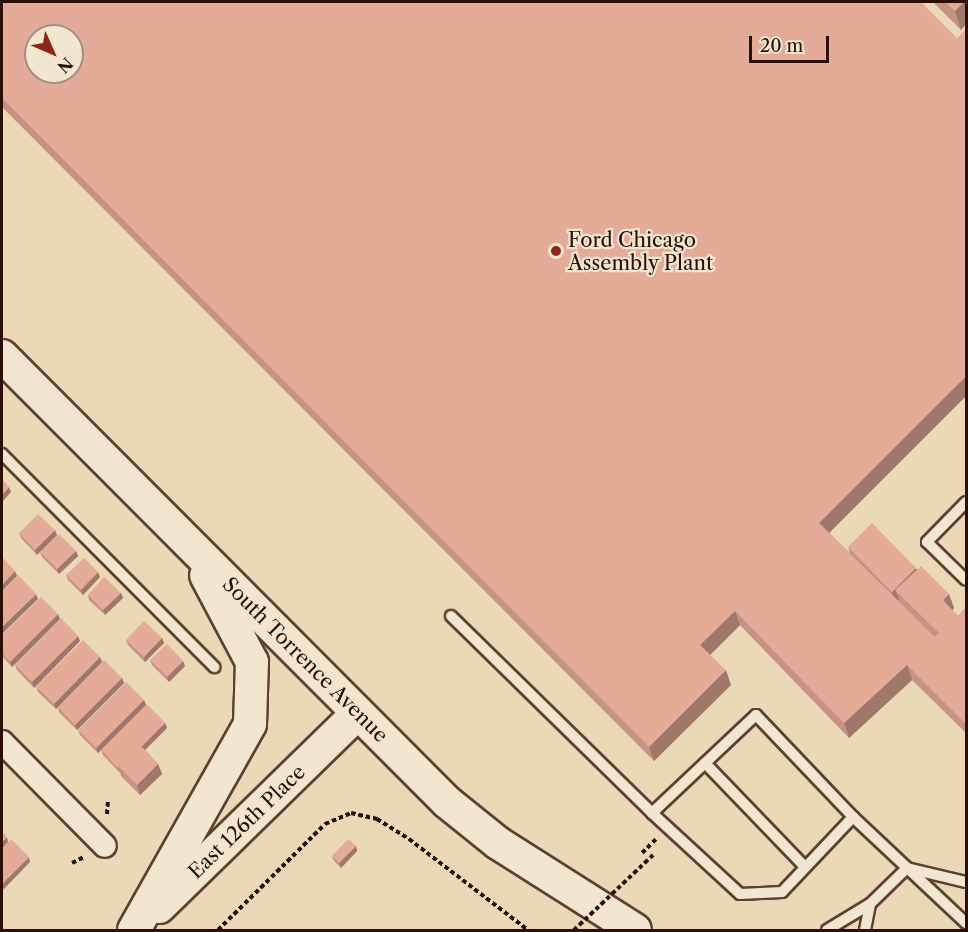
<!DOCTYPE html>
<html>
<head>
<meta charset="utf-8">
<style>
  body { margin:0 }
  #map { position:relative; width:968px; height:932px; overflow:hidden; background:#ebd8b6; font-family:"Libre Caslon Text",serif }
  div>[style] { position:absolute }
  .path>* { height:4px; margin-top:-2px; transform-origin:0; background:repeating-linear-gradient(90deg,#2b0f05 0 4.5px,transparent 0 7.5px) }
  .roads { filter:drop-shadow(2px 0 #5b4131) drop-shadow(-2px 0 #5b4131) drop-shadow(0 2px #5b4131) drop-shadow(0 -2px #5b4131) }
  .lane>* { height:10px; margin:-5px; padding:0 5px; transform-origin:5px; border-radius:5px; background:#f2e6d0 }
  .street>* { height:22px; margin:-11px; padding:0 11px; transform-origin:11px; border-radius:11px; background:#f2e6d0 }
  .secondary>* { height:32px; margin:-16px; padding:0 16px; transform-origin:16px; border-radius:16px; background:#f2e6d0 }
  .path-bridge>* { height:4px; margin-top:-2px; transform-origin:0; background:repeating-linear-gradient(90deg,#2b0f05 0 4.5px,transparent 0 7.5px) }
  .wall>* { inset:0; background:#c59384 }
  .shaded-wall>* { inset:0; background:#a0786b }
  .building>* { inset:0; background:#e5ab99 }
  .dots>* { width:16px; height:16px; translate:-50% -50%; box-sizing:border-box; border:3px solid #f2e6d0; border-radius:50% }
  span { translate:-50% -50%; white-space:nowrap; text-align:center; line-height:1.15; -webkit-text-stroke:4.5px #f2e6d0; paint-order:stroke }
  .poi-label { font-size:20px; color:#2b0f05 }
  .left { translate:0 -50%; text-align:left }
  .street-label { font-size:20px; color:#2b0f05 }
  .frame { position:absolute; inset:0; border:3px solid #2b0f05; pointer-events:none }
  .north { position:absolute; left:24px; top:24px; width:60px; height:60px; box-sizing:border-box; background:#f2e6d0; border:2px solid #a2907f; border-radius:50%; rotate:135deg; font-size:16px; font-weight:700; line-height:24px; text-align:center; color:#2b0f05 }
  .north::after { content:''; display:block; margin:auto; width:21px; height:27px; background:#8f2418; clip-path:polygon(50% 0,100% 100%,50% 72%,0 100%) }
  .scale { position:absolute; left:749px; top:36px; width:80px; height:27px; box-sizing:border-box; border:3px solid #2b0f05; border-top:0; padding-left:8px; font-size:18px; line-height:21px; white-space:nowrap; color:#2b0f05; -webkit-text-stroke:4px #f2e6d0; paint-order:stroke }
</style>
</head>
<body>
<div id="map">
  <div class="path">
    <i style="left:107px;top:814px;width:14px;rotate:-86deg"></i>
    <i style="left:642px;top:853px;width:20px;rotate:-45deg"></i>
    <i style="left:72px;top:863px;width:13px;rotate:-27deg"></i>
    <i style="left:218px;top:930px;width:151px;rotate:-44.7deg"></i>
    <i style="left:325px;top:824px;width:28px;rotate:-23deg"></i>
    <i style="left:351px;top:813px;width:27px;rotate:13deg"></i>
    <i style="left:377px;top:819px;width:38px;rotate:32deg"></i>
    <i style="left:409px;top:839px;width:150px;rotate:37.4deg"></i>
  </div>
  <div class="roads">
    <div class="lane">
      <i style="left:2px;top:454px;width:301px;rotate:45.1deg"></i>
      <i style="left:966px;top:502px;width:56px;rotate:134.3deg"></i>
      <i style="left:927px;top:542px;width:54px;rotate:44.3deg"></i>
      <i style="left:451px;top:616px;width:281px;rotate:44.4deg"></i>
      <i style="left:705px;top:763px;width:144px;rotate:46.1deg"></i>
      <i style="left:853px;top:817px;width:103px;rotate:133.4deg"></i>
      <i style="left:782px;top:892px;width:42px;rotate:177.3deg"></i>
      <i style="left:740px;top:894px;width:120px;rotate:-137.4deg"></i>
      <i style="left:652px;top:813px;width:143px;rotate:-43.3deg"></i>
      <i style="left:756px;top:715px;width:141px;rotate:46.4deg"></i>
      <i style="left:853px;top:817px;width:155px;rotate:43.2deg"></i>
      <i style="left:907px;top:868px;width:61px;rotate:13.3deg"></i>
      <i style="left:827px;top:930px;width:50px;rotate:-31.2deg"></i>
      <i style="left:870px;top:904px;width:52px;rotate:-44.2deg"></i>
      <i style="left:865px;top:930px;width:26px;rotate:-79deg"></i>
    </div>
    <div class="street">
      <i style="left:2px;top:742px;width:146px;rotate:45.3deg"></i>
    </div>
    <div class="secondary">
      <i style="left:2px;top:356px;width:630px;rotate:45.06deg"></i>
      <i style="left:447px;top:802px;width:65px;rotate:38.8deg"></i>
      <i style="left:498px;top:843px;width:162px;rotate:32.4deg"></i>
      <i style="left:159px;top:907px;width:278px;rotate:-44.3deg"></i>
      <i style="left:134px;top:930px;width:236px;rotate:-60.6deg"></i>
      <i style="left:250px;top:724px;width:62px;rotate:-88.2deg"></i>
      <i style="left:252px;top:662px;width:98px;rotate:-117.9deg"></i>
    </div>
  </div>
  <div class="path-bridge">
    <i style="left:574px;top:930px;width:112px;rotate:-43.5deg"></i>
  </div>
  <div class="wall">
    <i style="clip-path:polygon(2px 2px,966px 396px,829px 533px,850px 553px,848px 547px,917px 569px,949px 594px,954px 608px,952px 610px,958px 616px,966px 607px,966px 733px,912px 680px,849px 738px,740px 625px,710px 655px,731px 685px,654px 761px,2px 107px)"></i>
    <i style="clip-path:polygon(933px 2px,966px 2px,966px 24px,961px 30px)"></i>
    <i style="clip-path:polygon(19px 533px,57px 535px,37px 555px,21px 538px)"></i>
    <i style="clip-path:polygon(76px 551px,78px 556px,59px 574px,42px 557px,40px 552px)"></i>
    <i style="clip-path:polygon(66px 575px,100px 577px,83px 595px,68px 580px)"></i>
    <i style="clip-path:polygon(121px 593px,123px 598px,105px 615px,89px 600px,88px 595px)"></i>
    <i style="clip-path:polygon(60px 619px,12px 667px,2px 656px,2px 635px)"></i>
    <i style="clip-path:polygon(162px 638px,164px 643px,145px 662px,128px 645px,126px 640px)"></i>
    <i style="clip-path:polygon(80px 641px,34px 688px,17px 670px,15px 665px)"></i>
    <i style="clip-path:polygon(100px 657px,102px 662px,122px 678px,124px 683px,77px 730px,59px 712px,58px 707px,56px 709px,38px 692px,36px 687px)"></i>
    <i style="clip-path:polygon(150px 660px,185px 666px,169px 682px,152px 665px)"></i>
    <i style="clip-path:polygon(144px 700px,146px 705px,165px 723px,167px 728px,145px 750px,158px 764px,162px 774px,140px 795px,121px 776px,120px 773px,103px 755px,101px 750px,98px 753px,80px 735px,78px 730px)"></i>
    <i style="clip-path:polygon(356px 846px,357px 851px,341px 868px,334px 861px,332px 856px)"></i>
  </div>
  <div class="shaded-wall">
    <i style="clip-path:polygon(964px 2px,966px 2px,966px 24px,961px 30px,955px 11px)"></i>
    <i style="clip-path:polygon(966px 376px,966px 396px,825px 537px,819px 523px)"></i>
    <i style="clip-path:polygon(9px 487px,11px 492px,2px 502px,2px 495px)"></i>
    <i style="clip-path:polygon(55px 530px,57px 535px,37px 555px,35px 550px)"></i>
    <i style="clip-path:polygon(76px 551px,78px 556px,59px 574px,57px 569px)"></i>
    <i style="clip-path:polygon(916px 568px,920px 578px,895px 590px,899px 599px,896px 602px,892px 592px)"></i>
    <i style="clip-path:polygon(15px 571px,17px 576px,2px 591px,2px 585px)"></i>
    <i style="clip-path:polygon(98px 572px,100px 577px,83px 595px,81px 590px)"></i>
    <i style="clip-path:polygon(121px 593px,123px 598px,105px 615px,103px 610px)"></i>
    <i style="clip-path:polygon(36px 594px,38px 599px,2px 634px,2px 627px)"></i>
    <i style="clip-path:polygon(949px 594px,954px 608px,948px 615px,943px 600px)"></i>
    <i style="clip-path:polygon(735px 611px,740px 625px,705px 660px,700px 645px)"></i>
    <i style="clip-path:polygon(58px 614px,60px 619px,12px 667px,10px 662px)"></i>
    <i style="clip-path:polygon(78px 636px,80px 641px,34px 688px,32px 682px)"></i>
    <i style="clip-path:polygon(162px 638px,164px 643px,145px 662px,144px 657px)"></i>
    <i style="clip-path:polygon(100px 657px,102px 662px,56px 709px,54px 704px)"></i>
    <i style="clip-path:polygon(183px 661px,185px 666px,169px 682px,167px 677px)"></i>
    <i style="clip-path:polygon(907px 665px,912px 680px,849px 738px,844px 723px)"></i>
    <i style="clip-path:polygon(726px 670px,731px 685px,654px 761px,649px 747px)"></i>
    <i style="clip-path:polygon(122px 678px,124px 683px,77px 730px,75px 725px)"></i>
    <i style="clip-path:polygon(144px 700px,146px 705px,98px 753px,96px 748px)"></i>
    <i style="clip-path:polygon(165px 723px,167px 728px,123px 772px,120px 769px)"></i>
    <i style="clip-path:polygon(158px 764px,162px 774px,140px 795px,137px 785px)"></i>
    <i style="clip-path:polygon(7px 837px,8px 842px,2px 849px,2px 842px)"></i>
    <i style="clip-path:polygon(356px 846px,357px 851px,341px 868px,339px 863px)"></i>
    <i style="clip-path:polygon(29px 857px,30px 862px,2px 891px,2px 884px)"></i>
  </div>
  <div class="building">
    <i style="clip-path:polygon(evenodd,2px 2px,921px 2px,957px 38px,966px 29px,966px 376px,819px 523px,935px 637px,939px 633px,895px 590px,921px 566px,949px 594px,943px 600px,958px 616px,966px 607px,966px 724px,907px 665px,844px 723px,735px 611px,700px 645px,726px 670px,649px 747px,2px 98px,2px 2px,36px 36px,72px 36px,72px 72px,36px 72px,36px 36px)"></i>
    <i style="clip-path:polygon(945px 2px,964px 2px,955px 11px)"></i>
    <i style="clip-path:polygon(2px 479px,9px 487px,2px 495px)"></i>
    <i style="clip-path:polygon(38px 514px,55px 530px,35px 550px,19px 533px)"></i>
    <i style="clip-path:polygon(872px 523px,916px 568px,892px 592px,848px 547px)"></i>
    <i style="clip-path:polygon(59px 534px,76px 551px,57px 569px,40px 552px)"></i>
    <i style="clip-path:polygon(2px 557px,15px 571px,2px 585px)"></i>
    <i style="clip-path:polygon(84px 558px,98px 572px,81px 590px,66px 575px)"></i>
    <i style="clip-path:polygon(18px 575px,36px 594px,2px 627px,2px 591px)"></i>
    <i style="clip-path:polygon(104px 577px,121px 593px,103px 610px,88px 595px)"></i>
    <i style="clip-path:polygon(41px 597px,58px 614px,10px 662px,2px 653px,2px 635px)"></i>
    <i style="clip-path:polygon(61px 618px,78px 636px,32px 682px,15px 665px)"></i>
    <i style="clip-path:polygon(144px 621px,162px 638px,144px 657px,126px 640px)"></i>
    <i style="clip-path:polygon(83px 640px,100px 657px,54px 704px,36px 687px)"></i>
    <i style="clip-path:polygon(167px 644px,183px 661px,167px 677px,150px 660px)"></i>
    <i style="clip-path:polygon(104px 660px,122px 678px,75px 725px,58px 707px)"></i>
    <i style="clip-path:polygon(126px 682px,144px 700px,96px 748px,78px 730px)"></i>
    <i style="clip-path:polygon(147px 704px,165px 723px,141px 747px,140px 745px,118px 766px,118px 768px,101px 750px)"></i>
    <i style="clip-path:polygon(140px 745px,158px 764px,137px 785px,118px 766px)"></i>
    <i style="clip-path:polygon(2px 832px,7px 837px,2px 842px)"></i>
    <i style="clip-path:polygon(11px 839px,29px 857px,2px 884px,2px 849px)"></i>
    <i style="clip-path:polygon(348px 839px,356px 846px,339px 863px,332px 856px)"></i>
  </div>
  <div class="dots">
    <i style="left:556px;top:251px;background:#8f2418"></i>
  </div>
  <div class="poi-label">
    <span class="left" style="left:568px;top:252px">Ford Chicago<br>Assembly Plant</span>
  </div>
  <div class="street-label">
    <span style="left:305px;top:660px;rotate:45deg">South Torrence Avenue</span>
    <span style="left:247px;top:822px;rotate:-44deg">East 126th Place</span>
  </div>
  <div class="frame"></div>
  <div class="north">N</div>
  <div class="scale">20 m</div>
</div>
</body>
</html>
